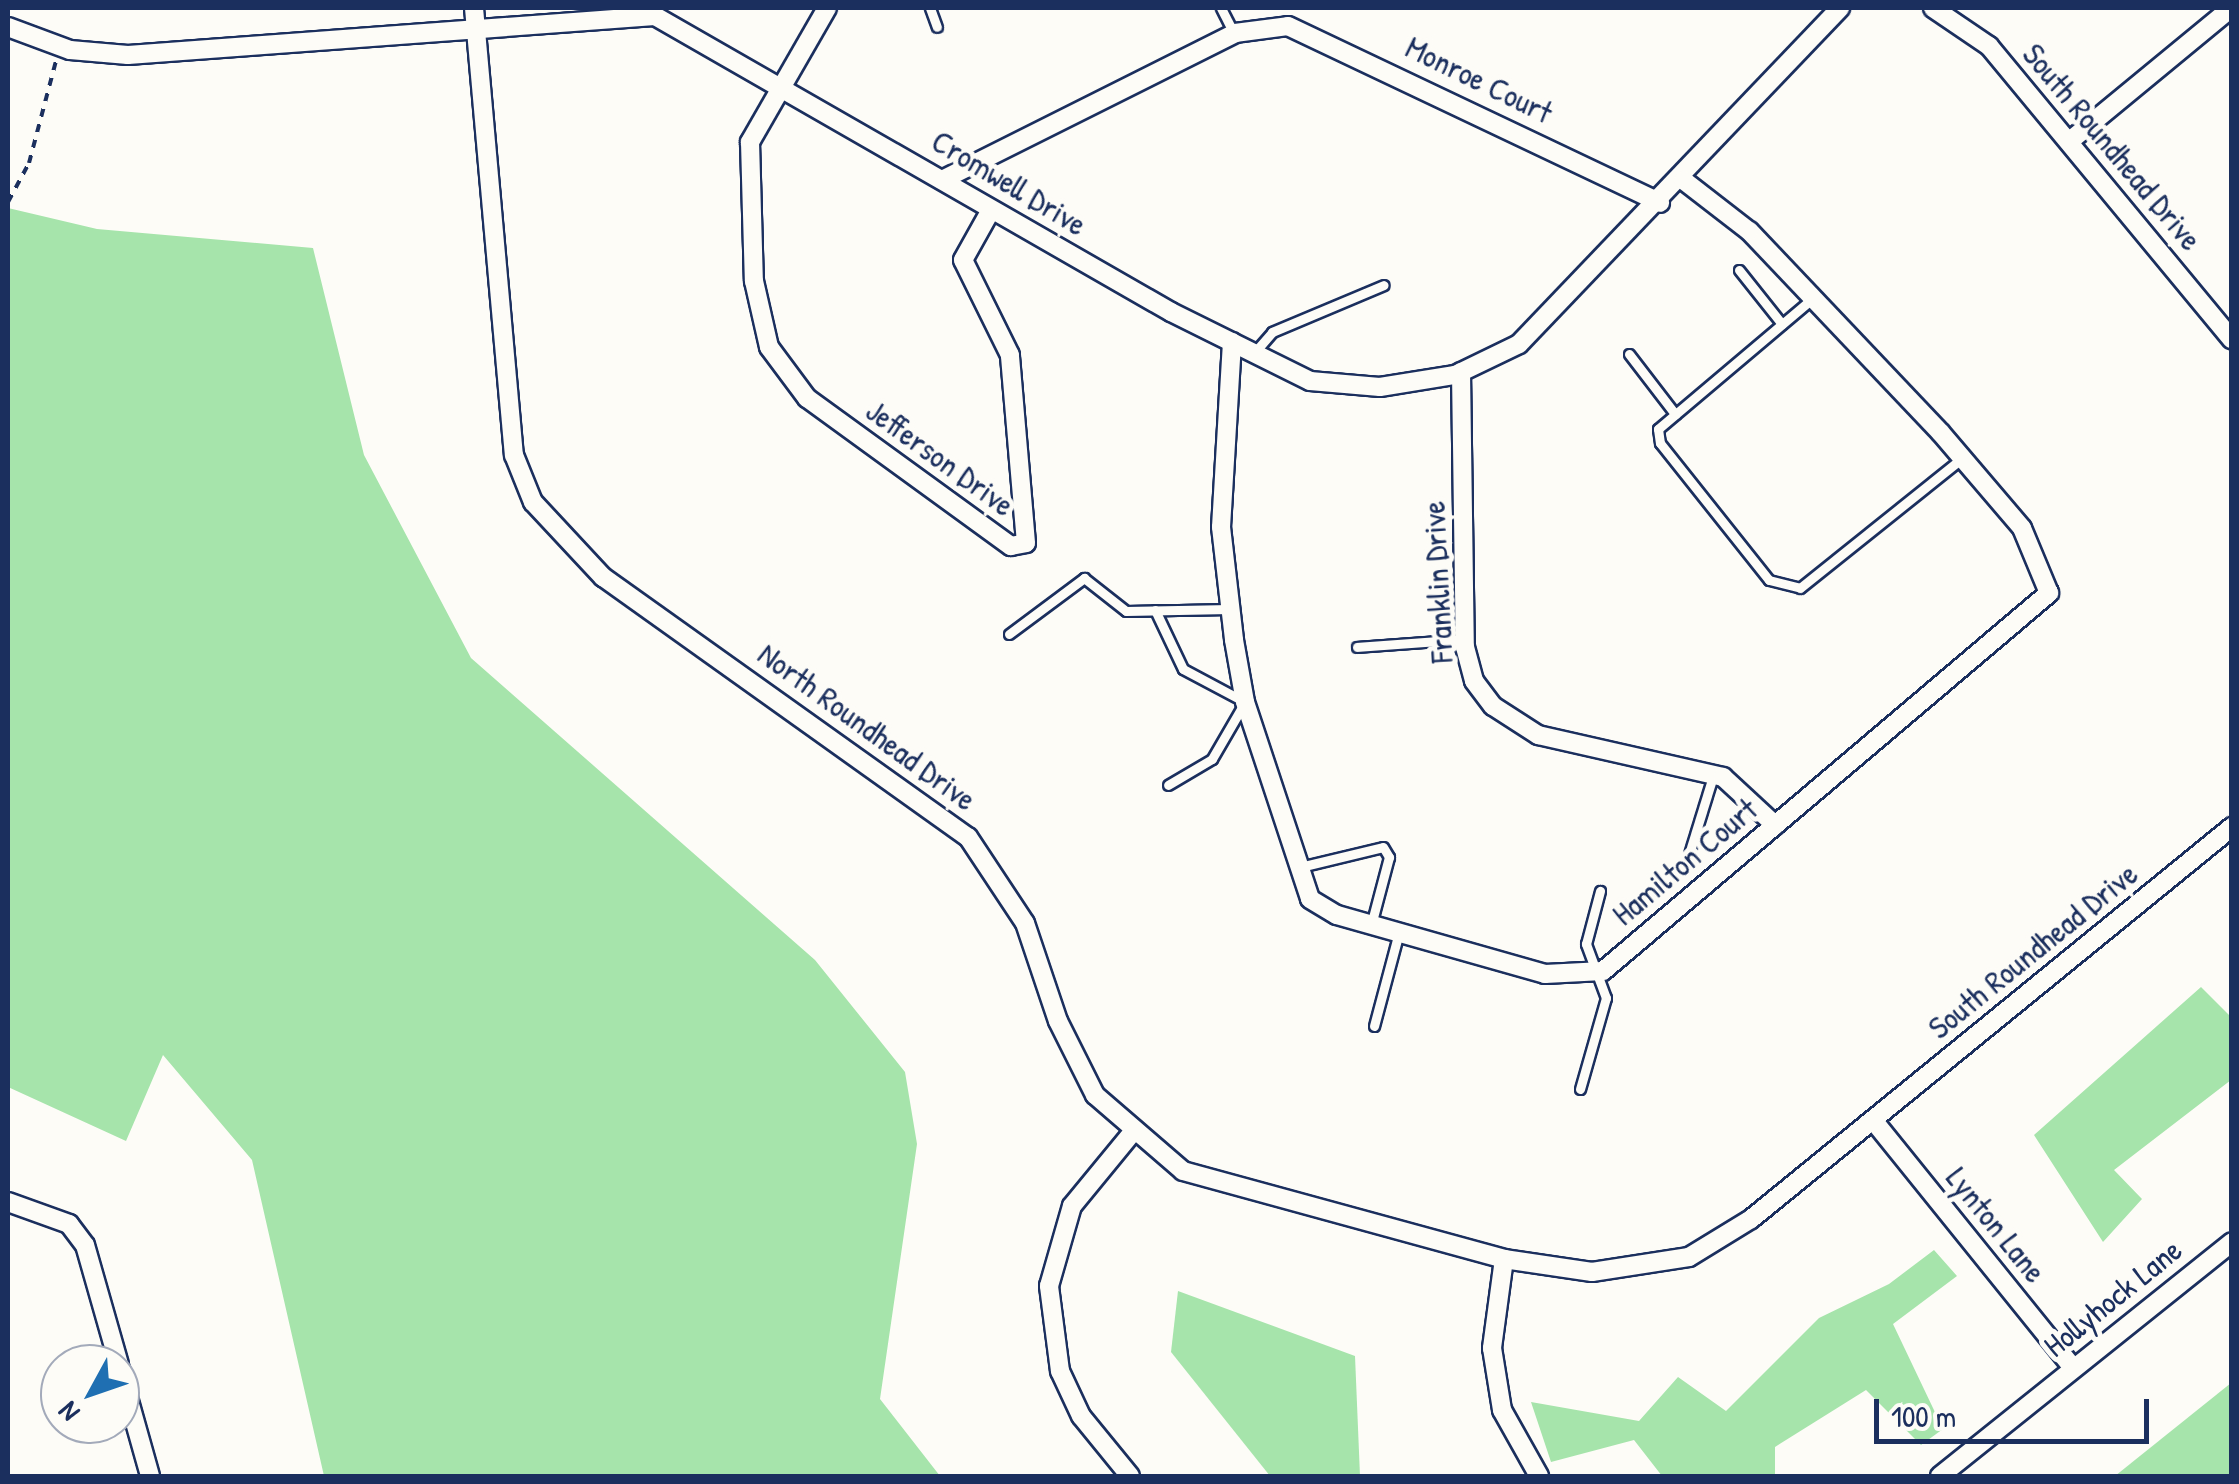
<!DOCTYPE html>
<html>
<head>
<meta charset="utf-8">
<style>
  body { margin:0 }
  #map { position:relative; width:2239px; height:1484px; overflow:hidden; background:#fdfcf7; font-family:"Patrick Hand",sans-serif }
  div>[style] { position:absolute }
  .green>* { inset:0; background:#a6e4ab }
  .path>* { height:4px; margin-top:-2px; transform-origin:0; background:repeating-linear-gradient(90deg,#1b2f5e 0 8px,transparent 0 16px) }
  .roads { filter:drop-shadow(2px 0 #1b2f5e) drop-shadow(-2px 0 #1b2f5e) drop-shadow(0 2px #1b2f5e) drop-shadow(0 -2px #1b2f5e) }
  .lane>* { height:9px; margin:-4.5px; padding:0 4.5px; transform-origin:4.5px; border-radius:4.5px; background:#fdfcf7 }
  .street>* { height:18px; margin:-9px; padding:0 9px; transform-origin:9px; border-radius:9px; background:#fdfcf7 }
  span { translate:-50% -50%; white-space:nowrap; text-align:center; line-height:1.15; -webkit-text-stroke:10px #fdfcf7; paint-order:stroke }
  .street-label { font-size:32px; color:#1b2f5e }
  .frame { position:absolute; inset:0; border:10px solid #1b2f5e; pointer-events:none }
  .north { position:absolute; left:40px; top:1344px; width:100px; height:100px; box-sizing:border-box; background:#fdfcf7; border:2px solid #a3aaba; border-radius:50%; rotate:230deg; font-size:28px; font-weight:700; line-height:40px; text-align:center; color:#1b2f5e }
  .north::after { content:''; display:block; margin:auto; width:35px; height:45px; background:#1f6fb2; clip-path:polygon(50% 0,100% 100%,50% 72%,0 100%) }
  .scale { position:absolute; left:1874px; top:1399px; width:275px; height:45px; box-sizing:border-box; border:5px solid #1b2f5e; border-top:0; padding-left:12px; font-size:30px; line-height:35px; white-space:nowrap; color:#1b2f5e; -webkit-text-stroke:8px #fdfcf7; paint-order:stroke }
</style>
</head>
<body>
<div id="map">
  <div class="green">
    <i style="clip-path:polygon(8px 208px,97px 229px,313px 248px,364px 455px,471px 658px,815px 960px,905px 1072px,917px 1144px,880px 1399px,940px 1476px,324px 1476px,252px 1160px,163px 1055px,126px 1141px,8px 1087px)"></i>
    <i style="clip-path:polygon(2201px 987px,2231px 1017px,2231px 1080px,2114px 1170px,2142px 1199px,2103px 1242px,2034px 1135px)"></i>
    <i style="clip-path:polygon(1934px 1250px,1957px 1276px,1893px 1324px,1943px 1429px,1921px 1445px,1866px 1390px,1775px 1447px,1775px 1476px,1662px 1476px,1634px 1440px,1551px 1462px,1531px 1402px,1639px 1421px,1678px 1377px,1726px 1411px,1819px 1318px,1889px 1284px)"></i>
    <i style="clip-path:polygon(1178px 1291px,1355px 1356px,1360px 1476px,1270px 1476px,1171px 1352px)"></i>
    <i style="clip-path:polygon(2231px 1383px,2231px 1476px,2115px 1476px)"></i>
  </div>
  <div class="path">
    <i style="left:8px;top:202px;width:44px;rotate:-61.7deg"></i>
    <i style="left:29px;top:163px;width:106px;rotate:-75.2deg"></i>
  </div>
  <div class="roads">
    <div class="lane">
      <i style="left:930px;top:8px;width:20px;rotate:70deg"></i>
      <i style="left:1221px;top:8px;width:29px;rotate:63deg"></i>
      <i style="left:1739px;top:270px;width:69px;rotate:51.5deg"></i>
      <i style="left:1813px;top:298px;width:203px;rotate:139.8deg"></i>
      <i style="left:1658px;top:429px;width:14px;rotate:82deg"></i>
      <i style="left:1660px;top:443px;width:175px;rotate:51.5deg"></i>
      <i style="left:1769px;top:580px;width:32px;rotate:14deg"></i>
      <i style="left:1800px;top:588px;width:208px;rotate:-38.7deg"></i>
      <i style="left:1254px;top:353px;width:28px;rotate:-49deg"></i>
      <i style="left:1272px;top:332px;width:121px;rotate:-22.8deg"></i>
      <i style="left:1629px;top:354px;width:76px;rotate:52.5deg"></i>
      <i style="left:1155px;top:610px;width:65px;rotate:64.6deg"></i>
      <i style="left:1183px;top:669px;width:70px;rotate:28deg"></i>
      <i style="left:1245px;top:702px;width:66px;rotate:120.1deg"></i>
      <i style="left:1212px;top:759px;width:51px;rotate:149.4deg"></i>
      <i style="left:1009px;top:634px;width:94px;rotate:-36.7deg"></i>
      <i style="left:1084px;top:578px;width:53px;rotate:38.2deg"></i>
      <i style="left:1126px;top:611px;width:104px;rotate:-1.1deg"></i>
      <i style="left:1357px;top:647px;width:108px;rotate:-4.2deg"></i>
      <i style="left:1689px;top:854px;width:82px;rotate:-72.9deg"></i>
      <i style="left:1300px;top:867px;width:85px;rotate:-13.5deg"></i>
      <i style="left:1383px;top:847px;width:12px;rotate:59deg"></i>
      <i style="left:1389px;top:857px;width:70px;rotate:104.8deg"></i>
      <i style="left:1374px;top:1026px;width:97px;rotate:-75.1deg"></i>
      <i style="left:1580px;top:1089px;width:95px;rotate:-74.1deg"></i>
      <i style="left:1606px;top:998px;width:58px;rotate:-110.3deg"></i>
      <i style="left:1586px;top:944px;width:55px;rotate:-75.2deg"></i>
    </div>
    <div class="street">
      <i style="left:474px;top:8px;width:449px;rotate:84.9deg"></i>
      <i style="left:514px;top:455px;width:51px;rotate:68deg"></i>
      <i style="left:533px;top:502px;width:103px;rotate:47deg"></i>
      <i style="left:603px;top:577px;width:448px;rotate:35.5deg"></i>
      <i style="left:968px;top:837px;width:103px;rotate:56.5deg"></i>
      <i style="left:1025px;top:923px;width:103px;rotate:71.4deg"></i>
      <i style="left:1058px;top:1021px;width:83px;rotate:63.4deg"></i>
      <i style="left:1095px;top:1095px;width:116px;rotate:40.8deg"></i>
      <i style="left:1183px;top:1171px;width:333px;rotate:15.3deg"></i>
      <i style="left:1504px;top:1259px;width:89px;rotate:8.4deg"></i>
      <i style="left:1592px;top:1272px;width:98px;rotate:-8.8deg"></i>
      <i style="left:1689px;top:1257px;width:73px;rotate:-31.5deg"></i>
      <i style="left:1751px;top:1219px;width:621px;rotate:-39.18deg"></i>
      <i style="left:827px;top:8px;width:155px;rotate:119.9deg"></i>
      <i style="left:750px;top:142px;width:139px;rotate:88.4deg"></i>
      <i style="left:754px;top:281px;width:68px;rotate:77.2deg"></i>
      <i style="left:769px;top:347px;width:64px;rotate:53.3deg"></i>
      <i style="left:807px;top:398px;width:252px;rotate:36deg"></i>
      <i style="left:1011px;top:546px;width:15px;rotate:-11deg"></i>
      <i style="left:1026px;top:543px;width:189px;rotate:-94.9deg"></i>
      <i style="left:1010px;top:355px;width:106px;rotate:-116.3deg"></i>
      <i style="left:963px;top:260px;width:57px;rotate:-60.8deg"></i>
      <i style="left:1933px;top:8px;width:68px;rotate:34.2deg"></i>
      <i style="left:1989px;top:46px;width:381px;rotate:50.4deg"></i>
      <i style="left:8px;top:27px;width:66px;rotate:20.4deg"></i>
      <i style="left:70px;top:50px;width:58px;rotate:4.9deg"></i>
      <i style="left:128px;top:55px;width:528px;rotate:-4.23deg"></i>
      <i style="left:655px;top:16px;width:595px;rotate:29.84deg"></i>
      <i style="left:1171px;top:312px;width:155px;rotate:26.4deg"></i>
      <i style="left:1310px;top:381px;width:70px;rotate:4.9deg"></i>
      <i style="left:1380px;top:387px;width:76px;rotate:-9.1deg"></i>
      <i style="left:1455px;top:375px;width:71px;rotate:-25.8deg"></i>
      <i style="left:1519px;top:344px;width:465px;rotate:-46.3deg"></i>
      <i style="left:2071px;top:140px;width:207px;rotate:-39.5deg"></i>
      <i style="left:942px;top:180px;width:328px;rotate:-26.6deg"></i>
      <i style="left:1235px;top:33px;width:53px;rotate:-7.5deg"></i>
      <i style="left:1288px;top:26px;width:412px;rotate:25.4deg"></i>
      <i style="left:1232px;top:342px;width:185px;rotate:93.4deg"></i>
      <i style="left:1221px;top:527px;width:114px;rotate:83.4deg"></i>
      <i style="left:1234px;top:640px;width:63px;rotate:79.9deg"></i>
      <i style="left:1245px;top:702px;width:207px;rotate:71.7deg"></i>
      <i style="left:1310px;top:899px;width:31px;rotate:31deg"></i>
      <i style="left:1337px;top:915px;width:216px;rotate:15.8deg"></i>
      <i style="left:1545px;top:974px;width:58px;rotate:-3deg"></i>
      <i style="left:1603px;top:971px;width:585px;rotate:-40.28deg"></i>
      <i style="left:2049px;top:593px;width:70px;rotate:-112.6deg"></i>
      <i style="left:2022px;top:528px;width:126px;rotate:-130.5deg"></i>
      <i style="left:1940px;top:432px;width:277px;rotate:-133.5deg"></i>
      <i style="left:1749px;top:231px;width:83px;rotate:-142.3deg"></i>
      <i style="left:1461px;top:372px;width:275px;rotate:89.2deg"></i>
      <i style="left:1465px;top:647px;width:35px;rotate:75deg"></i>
      <i style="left:1474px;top:681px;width:31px;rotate:53deg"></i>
      <i style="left:1493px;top:706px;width:54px;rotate:32.8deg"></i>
      <i style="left:1538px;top:735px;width:190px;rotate:12.8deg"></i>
      <i style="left:1723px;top:777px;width:71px;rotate:42.7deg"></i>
      <i style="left:1873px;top:1120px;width:319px;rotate:51.1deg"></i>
      <i style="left:8px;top:1202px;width:65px;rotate:19.8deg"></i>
      <i style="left:69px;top:1224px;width:26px;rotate:53deg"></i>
      <i style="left:85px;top:1245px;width:124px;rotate:74.1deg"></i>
      <i style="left:1504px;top:1259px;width:90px;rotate:97.7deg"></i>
      <i style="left:1492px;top:1348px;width:63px;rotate:80.8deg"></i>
      <i style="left:1502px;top:1410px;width:76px;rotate:60.7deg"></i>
      <i style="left:120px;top:1369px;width:111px;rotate:74.3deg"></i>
      <i style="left:1130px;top:1476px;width:77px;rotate:-129.2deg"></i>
      <i style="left:1081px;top:1416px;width:50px;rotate:-115deg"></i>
      <i style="left:1060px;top:1371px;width:86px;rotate:-97.4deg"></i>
      <i style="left:1049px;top:1286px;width:83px;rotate:-74deg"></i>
      <i style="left:1072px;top:1206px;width:94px;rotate:-50.6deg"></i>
      <i style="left:1940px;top:1476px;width:374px;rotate:-38.7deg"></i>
    </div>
  </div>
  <div class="street-label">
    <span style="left:1479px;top:80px;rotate:26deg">Monroe Court</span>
    <span style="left:2112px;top:147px;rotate:50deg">South Roundhead Drive</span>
    <span style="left:1009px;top:183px;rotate:31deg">Cromwell Drive</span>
    <span style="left:940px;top:458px;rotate:36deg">Jefferson Drive</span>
    <span style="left:1438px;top:582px;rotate:-93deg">Franklin Drive</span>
    <span style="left:867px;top:727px;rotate:36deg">North Roundhead Drive</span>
    <span style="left:1685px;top:862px;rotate:-40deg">Hamilton Court</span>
    <span style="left:2033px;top:951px;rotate:-39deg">South Roundhead Drive</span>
    <span style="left:1996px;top:1225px;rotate:51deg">Lynton Lane</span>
    <span style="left:2113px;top:1298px;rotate:-39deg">Hollyhock Lane</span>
  </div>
  <div class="frame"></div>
  <div class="north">N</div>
  <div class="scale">100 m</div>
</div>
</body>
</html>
